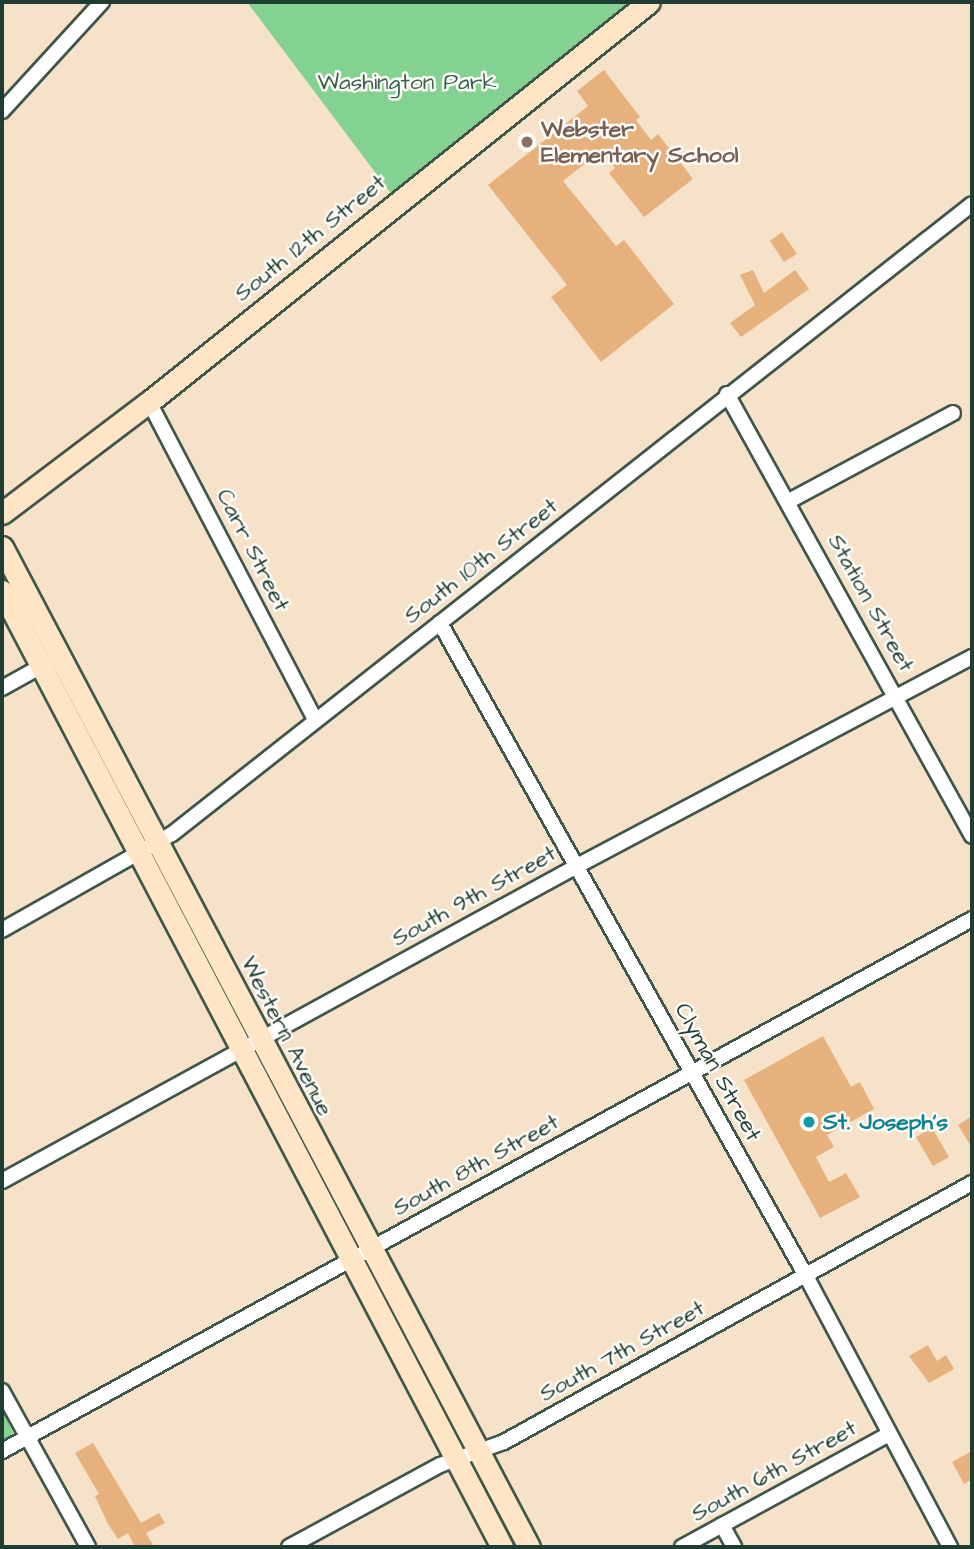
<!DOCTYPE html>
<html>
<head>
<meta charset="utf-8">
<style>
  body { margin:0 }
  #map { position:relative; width:974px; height:1549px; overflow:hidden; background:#f6e1c9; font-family:"Architects Daughter",sans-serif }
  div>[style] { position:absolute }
  .green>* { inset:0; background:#84d291 }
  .building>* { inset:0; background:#e7b17d }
  .roads { filter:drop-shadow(2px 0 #3f564a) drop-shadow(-2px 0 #3f564a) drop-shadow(0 2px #3f564a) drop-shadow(0 -2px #3f564a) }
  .street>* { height:14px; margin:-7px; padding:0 7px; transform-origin:7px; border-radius:7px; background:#fff }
  .secondary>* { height:21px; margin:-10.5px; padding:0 10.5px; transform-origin:10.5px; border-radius:10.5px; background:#fee5c5 }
  .dots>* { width:19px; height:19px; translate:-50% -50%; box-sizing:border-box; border:4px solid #fdfcf7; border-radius:50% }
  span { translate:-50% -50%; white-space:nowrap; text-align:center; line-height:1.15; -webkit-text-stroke:5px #fdfcf7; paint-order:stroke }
  .park-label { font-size:23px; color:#38624b }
  .education-label { font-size:23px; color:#785e54; font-weight:700 }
  .left { translate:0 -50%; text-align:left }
  .street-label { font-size:23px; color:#1f3d34 }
  .culture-label { font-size:23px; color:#0d838f; font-weight:700 }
  .frame { position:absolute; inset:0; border:4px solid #1f3d34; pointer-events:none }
</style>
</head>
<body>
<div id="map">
  <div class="green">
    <i style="clip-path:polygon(247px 2px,632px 2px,393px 196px)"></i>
    <i style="clip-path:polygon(4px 1413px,13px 1433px,2px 1443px,2px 1415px)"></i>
  </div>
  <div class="building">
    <i style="clip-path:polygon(604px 70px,640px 117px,636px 120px,651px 140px,658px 134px,693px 179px,644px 217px,609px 173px,615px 168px,601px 151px,563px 181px,616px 246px,624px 240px,674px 304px,601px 362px,551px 297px,567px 285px,488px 185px,588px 106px,577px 91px)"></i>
    <i style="clip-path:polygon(782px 232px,797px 254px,784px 262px,770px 241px)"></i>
    <i style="clip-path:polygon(753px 270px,764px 293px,795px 270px,809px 289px,741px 337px,730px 323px,755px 305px,740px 275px)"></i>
    <i style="clip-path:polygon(823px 1036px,851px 1087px,860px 1082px,874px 1109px,827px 1135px,834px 1147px,816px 1157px,829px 1182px,846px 1173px,860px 1197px,820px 1218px,744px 1080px)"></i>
    <i style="clip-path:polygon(972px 1116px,972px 1148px,958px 1125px)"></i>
    <i style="clip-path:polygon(932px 1128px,949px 1157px,933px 1166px,916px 1137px)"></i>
    <i style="clip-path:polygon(928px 1345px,937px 1361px,946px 1355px,954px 1369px,929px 1383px,909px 1356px)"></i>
    <i style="clip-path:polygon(93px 1443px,141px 1523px,159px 1513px,165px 1523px,146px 1533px,154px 1547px,135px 1547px,128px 1533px,118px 1539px,108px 1524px,95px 1496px,99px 1494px,75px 1453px)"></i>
    <i style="clip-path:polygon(972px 1451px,972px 1479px,964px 1484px,952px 1462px)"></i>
  </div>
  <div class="roads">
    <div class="street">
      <i style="left:2px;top:111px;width:148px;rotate:-47.5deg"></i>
      <i style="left:727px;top:394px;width:505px;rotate:61deg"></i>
      <i style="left:149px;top:402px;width:359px;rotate:62.4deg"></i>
      <i style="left:789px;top:501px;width:186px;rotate:-28.2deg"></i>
      <i style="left:440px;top:623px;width:749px;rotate:60.73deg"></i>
      <i style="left:806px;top:1276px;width:307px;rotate:62deg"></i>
      <i style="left:2px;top:688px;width:51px;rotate:-29.1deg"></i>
      <i style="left:2px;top:930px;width:195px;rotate:-29.5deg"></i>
      <i style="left:172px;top:834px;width:1018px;rotate:-38.22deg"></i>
      <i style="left:2px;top:1181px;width:656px;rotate:-28.72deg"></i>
      <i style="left:577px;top:866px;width:447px;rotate:-27.9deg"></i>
      <i style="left:2px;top:1391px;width:178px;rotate:61.1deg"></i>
      <i style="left:2px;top:1451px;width:1106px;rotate:-28.74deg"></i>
      <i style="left:722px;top:1525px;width:25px;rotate:61deg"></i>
      <i style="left:289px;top:1547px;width:172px;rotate:-28.5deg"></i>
      <i style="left:440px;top:1465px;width:68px;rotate:-19.8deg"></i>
      <i style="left:504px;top:1442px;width:535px;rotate:-28.96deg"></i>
      <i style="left:682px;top:1547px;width:236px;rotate:-28.6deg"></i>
    </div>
    <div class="secondary">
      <i style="left:2px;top:513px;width:184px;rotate:-37.1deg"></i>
      <i style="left:149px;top:402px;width:640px;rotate:-38.66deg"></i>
      <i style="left:2px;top:547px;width:1130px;rotate:62.21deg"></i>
      <i style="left:2px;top:591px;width:1079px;rotate:62.39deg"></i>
    </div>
  </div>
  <div class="dots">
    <i style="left:527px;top:142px;background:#8d6e63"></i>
    <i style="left:809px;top:1122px;background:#0f9aa8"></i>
  </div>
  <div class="park-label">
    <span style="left:407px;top:82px">Washington Park</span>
  </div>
  <div class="education-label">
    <span class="left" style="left:541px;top:142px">Webster<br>Elementary School</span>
  </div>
  <div class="street-label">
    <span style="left:310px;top:238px;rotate:-39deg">South 12th Street</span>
    <span style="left:253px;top:550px;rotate:63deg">Carr Street</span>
    <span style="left:481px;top:561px;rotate:-38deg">South 10th Street</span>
    <span style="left:871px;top:603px;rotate:61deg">Station Street</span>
    <span style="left:474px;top:896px;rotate:-29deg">South 9th Street</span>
    <span style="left:287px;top:1036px;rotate:63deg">Western Avenue</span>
    <span style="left:718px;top:1072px;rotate:61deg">Clyman Street</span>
    <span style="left:476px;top:1165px;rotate:-29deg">South 8th Street</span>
    <span style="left:622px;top:1351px;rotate:-29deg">South 7th Street</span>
    <span style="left:774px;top:1471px;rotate:-29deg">South 6th Street</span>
  </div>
  <div class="culture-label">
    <span class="left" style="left:823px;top:1122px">St. Joseph's</span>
  </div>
  <div class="frame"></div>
</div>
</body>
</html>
